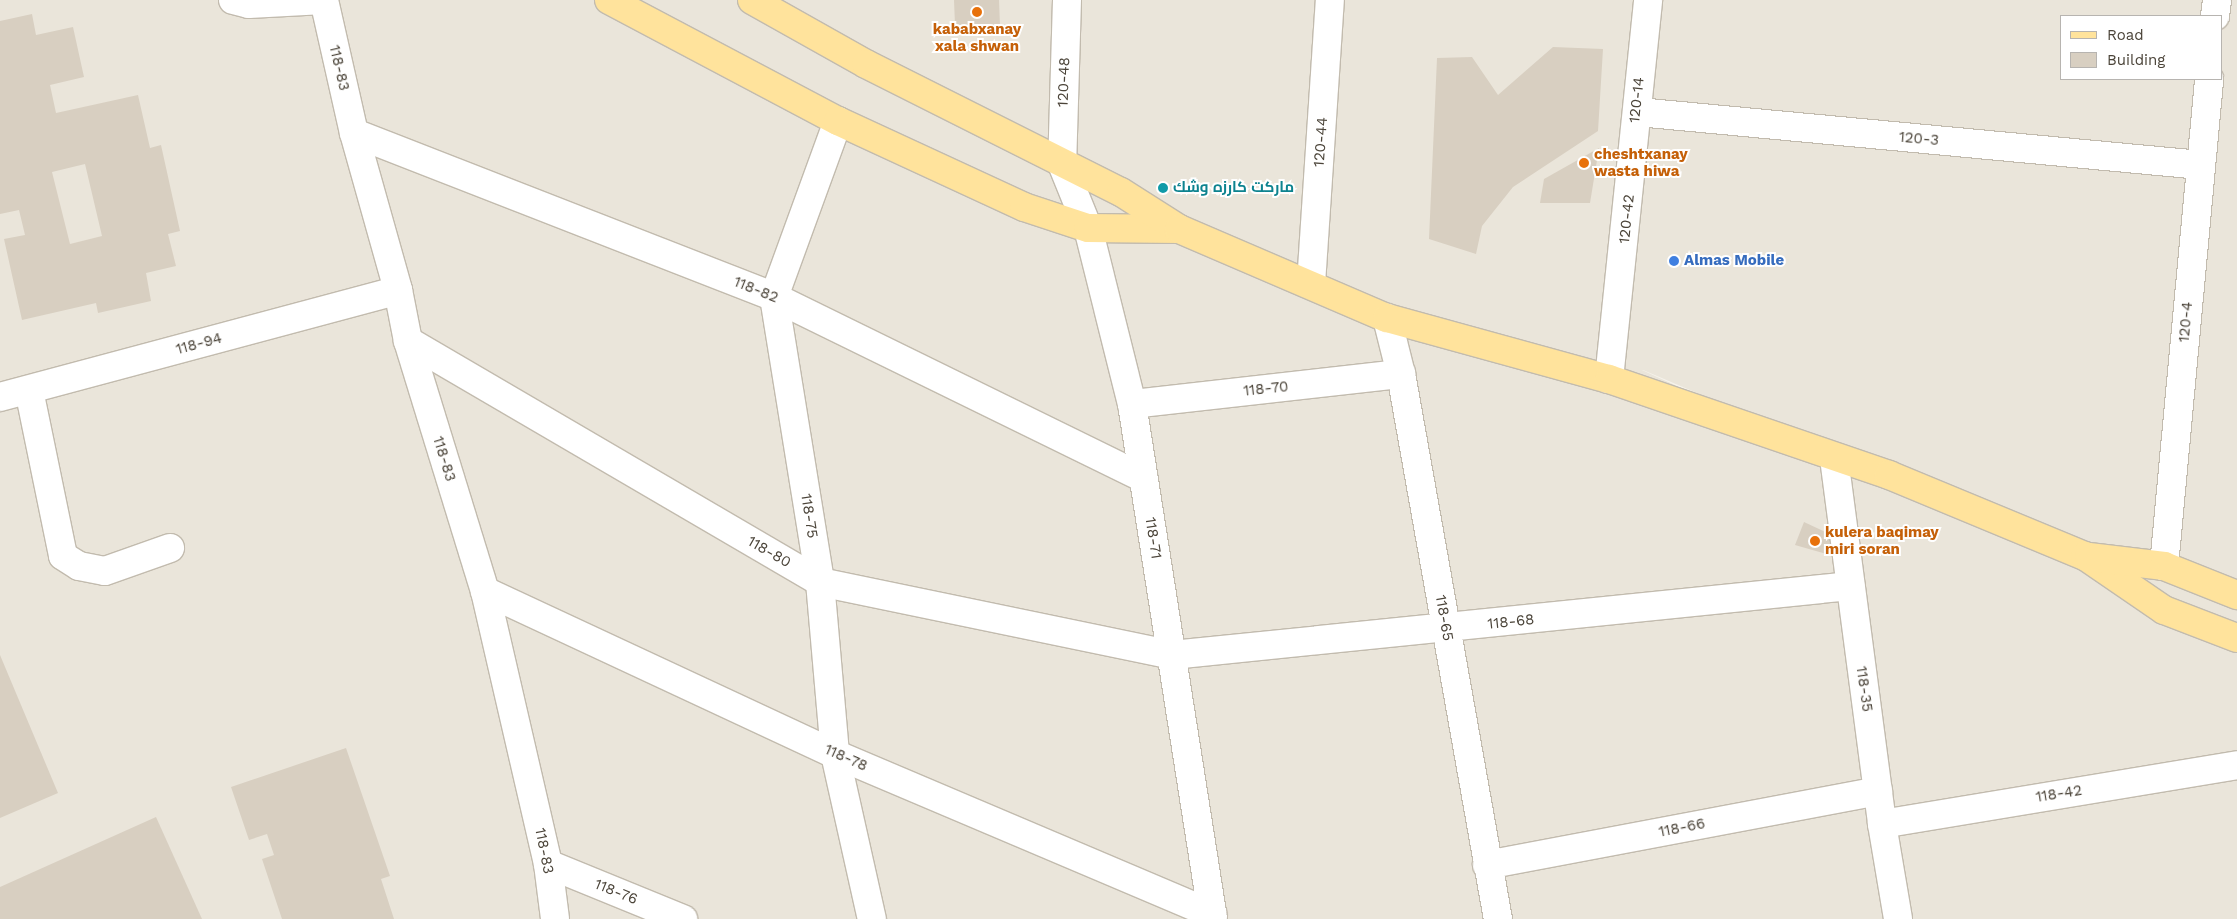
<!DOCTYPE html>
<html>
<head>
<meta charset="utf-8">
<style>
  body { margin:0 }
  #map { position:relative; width:2237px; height:919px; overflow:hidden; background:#f6f3ec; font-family:"Work Sans",Cairo,sans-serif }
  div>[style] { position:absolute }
  .residential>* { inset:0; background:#eae5da }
  .building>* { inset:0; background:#d8cfc1 }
  .roads { filter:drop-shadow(1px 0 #c2bbae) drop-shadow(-1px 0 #c2bbae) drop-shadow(0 1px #c2bbae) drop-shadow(0 -1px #c2bbae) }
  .minor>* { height:28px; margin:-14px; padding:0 14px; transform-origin:14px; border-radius:14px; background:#fff }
  .major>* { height:28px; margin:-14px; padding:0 14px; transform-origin:14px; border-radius:14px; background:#ffe39c }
  .dots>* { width:14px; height:14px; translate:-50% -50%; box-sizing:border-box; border:2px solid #fff; border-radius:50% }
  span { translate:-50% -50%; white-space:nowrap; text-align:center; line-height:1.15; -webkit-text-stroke:4px #fff; paint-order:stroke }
  .food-label { font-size:15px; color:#c56008; font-weight:700 }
  .left { translate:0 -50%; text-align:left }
  .street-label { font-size:15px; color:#4b4439 }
  .culture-label { font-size:15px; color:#0d838f; font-weight:700 }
  .shop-label { font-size:15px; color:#366cbe; font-weight:700 }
  .legend { position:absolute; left:2060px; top:15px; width:162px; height:65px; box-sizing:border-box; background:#fff; border:1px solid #b7b4b0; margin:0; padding:6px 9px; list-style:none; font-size:15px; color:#4b4439 }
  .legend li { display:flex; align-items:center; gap:10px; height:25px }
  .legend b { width:25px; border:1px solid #b7b4b0 }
</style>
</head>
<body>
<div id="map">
  <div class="residential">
    <i style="clip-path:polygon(evenodd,0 0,2237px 0,2237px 919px,0 919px,0 0,2061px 16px,2221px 16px,2221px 79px,2061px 79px,2061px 16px,0 0,1642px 370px,1643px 370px,1889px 475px,1834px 458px,1642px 370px)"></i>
  </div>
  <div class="building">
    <i style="clip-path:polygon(954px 0,999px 0,1000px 26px,955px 25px)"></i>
    <i style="clip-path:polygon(evenodd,32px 14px,36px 35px,73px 27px,84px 77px,50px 85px,56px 113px,138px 95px,150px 148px,161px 145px,180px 231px,168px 234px,176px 266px,146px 273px,151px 301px,98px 313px,96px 303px,22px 320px,4px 239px,25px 235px,19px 210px,0 214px,0 21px,32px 14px,85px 164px,102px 236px,70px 244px,52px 172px,85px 164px)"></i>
    <i style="clip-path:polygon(1553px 47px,1603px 49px,1598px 131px,1513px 187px,1482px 226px,1476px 254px,1429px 239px,1437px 58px,1472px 57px,1498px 95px)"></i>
    <i style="clip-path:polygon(1599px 148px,1590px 203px,1540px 203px,1544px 179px)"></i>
    <i style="clip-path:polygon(1804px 522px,1834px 536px,1830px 555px,1795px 545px)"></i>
    <i style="clip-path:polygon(0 655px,58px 793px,0 818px)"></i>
    <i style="clip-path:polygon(346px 748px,390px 876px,381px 879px,394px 919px,282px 919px,262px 859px,274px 855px,267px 834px,249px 840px,231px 787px)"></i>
    <i style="clip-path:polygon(156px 817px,202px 919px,0 919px,0 887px)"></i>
  </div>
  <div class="roads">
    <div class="minor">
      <i style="left:233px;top:0;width:16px;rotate:14deg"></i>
      <i style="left:249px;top:4px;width:75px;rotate:-3.1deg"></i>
      <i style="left:324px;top:0;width:136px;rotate:77.3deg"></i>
      <i style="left:354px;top:133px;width:163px;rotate:74.3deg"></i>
      <i style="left:398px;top:290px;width:52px;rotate:78.9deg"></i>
      <i style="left:408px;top:341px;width:262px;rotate:72.9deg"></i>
      <i style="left:485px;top:591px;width:280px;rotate:77deg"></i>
      <i style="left:548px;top:864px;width:55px;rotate:82.7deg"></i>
      <i style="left:1067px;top:0;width:164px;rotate:91.7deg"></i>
      <i style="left:1062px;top:164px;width:69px;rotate:67.9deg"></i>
      <i style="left:1088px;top:228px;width:181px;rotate:76deg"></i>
      <i style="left:1132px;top:404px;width:521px;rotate:81.06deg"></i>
      <i style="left:2215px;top:16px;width:16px;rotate:-83deg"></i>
      <i style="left:1638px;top:112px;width:565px;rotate:5.38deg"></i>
      <i style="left:838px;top:121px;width:187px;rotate:110deg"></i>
      <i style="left:774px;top:297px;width:289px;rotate:80.8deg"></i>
      <i style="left:820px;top:582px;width:173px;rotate:85deg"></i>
      <i style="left:835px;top:754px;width:169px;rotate:77.4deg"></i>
      <i style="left:354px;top:133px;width:451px;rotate:21.3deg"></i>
      <i style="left:774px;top:297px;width:411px;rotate:26.1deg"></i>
      <i style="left:1311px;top:284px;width:285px;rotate:-86.2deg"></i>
      <i style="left:1387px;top:318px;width:58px;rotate:76deg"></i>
      <i style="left:1401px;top:374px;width:554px;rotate:79.91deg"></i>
      <i style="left:408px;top:341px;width:477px;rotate:30.3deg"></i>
      <i style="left:820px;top:582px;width:359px;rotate:11.7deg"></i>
      <i style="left:1172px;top:655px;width:682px;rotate:-5.81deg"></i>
      <i style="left:1609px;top:379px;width:381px;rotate:-84.1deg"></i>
      <i style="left:29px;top:390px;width:169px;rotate:78.4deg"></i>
      <i style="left:63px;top:556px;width:19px;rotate:32deg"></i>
      <i style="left:79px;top:566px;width:26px;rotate:11deg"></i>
      <i style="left:105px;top:571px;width:69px;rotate:-19.5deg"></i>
      <i style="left:0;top:397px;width:412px;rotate:-15deg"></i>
      <i style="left:1132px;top:404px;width:271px;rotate:-6.4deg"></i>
      <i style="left:1834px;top:458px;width:369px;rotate:82.5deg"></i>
      <i style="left:1882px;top:824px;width:96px;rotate:80.4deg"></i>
      <i style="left:2164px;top:566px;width:489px;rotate:-84.7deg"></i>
      <i style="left:485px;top:591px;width:386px;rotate:25deg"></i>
      <i style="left:835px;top:754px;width:410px;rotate:23deg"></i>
      <i style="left:1882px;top:824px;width:360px;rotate:-9.4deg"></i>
      <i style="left:548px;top:864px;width:146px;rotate:22.2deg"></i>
      <i style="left:1487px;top:865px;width:398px;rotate:-10.7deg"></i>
    </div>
    <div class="major">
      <i style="left:609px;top:0;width:259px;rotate:27.9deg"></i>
      <i style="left:838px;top:121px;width:205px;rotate:24.8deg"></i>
      <i style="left:1024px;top:207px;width:67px;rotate:18.2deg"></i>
      <i style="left:1088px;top:228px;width:91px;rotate:0.6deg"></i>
      <i style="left:752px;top:0;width:131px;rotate:29.3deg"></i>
      <i style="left:866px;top:64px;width:285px;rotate:26.7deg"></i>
      <i style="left:1121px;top:192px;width:69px;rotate:32.5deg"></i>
      <i style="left:1179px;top:229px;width:226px;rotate:23.2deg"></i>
      <i style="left:1387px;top:318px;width:230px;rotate:15.4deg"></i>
      <i style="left:1609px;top:379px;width:296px;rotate:18.9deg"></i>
      <i style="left:1889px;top:475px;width:212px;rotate:22.5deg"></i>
      <i style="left:2085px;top:556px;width:96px;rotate:34.4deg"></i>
      <i style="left:2164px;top:610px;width:78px;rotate:21deg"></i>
      <i style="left:2089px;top:557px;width:76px;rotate:6.8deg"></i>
      <i style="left:2164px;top:566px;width:79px;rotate:21.7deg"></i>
    </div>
  </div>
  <div class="dots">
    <i style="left:977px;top:12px;background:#e8710a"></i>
    <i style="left:1584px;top:163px;background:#e8710a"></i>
    <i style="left:1163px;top:188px;background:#0f9aa8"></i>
    <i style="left:1674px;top:261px;background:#3f7fe0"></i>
    <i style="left:1815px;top:541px;background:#e8710a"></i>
  </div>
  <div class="food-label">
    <span style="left:977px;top:38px">kababxanay<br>xala shwan</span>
    <span class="left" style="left:1594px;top:163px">cheshtxanay<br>wasta hiwa</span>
    <span class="left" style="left:1825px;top:541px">kulera baqimay<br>miri soran</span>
  </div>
  <div class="street-label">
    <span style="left:339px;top:68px;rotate:77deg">118-83</span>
    <span style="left:1064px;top:82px;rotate:-88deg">120-48</span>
    <span style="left:1637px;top:100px;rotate:-84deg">120-14</span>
    <span style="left:1919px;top:139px;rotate:5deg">120-3</span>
    <span style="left:1321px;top:142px;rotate:-86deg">120-44</span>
    <span style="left:1627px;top:219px;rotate:-84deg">120-42</span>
    <span style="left:756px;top:290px;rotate:22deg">118-82</span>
    <span style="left:2186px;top:322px;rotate:-85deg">120-4</span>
    <span style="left:199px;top:344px;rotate:-15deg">118-94</span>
    <span style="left:1266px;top:389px;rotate:-6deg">118-70</span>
    <span style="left:444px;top:459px;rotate:73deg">118-83</span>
    <span style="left:809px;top:516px;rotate:81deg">118-75</span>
    <span style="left:1153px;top:538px;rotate:81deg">118-71</span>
    <span style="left:769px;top:552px;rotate:30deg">118-80</span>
    <span style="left:1444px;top:618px;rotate:80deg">118-65</span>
    <span style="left:1511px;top:622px;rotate:-6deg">118-68</span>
    <span style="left:1864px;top:689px;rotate:82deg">118-35</span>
    <span style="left:846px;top:758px;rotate:24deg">118-78</span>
    <span style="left:2059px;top:794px;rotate:-9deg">118-42</span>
    <span style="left:1682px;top:828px;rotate:-11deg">118-66</span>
    <span style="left:544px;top:851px;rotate:79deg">118-83</span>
    <span style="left:616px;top:892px;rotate:22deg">118-76</span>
  </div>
  <div class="culture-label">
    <span class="left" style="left:1173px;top:188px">ماركت كارزه وشك</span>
  </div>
  <div class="shop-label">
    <span class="left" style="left:1684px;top:261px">Almas Mobile</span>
  </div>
  <ul class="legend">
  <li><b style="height:6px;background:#ffe39c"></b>Road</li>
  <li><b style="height:14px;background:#d8cfc1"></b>Building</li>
  </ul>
</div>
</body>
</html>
